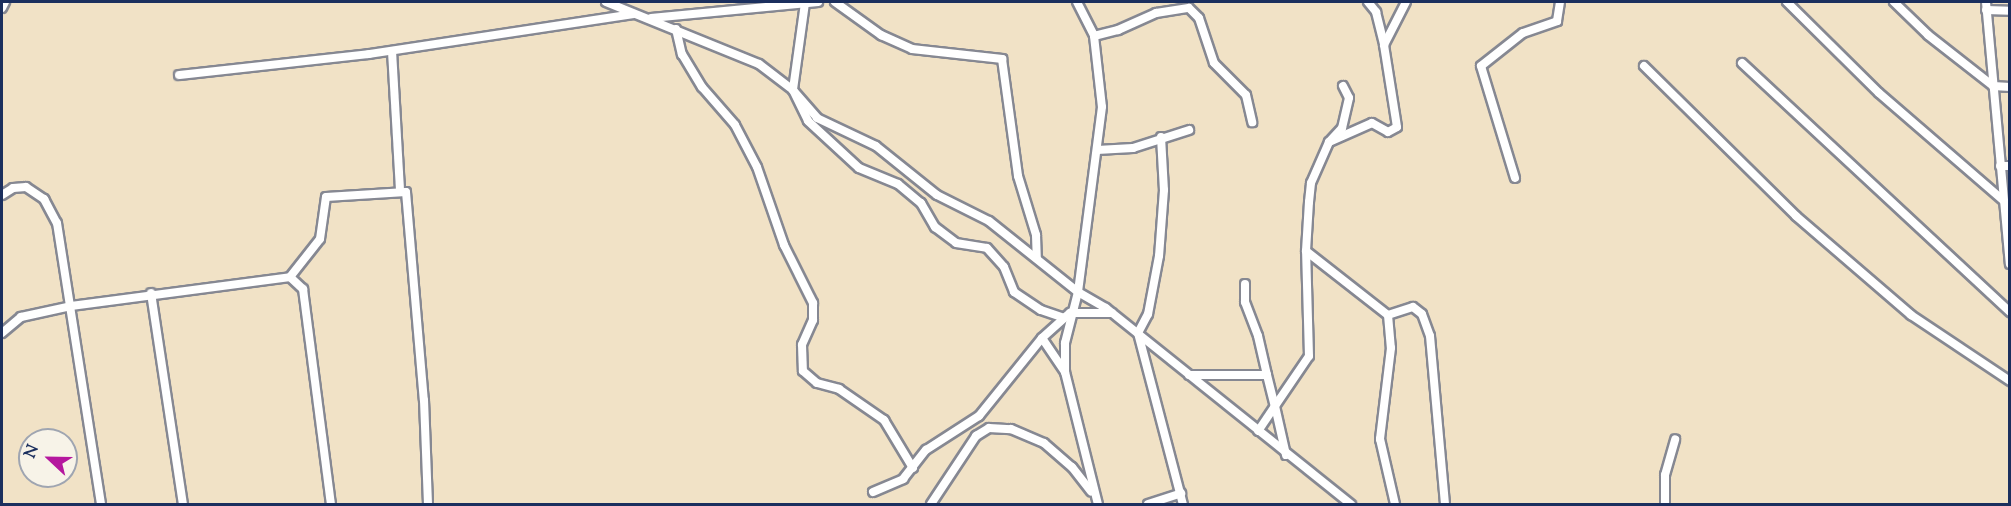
<!DOCTYPE html>
<html>
<head>
<meta charset="utf-8">
<style>
  body { margin:0 }
  #map { position:relative; width:2011px; height:506px; overflow:hidden; background:#f1e2c6; font-family:"Sorts Mill Goudy",serif }
  div>[style] { position:absolute }
  .roads { filter:drop-shadow(2px 0 #868892) drop-shadow(-2px 0 #868892) drop-shadow(0 2px #868892) drop-shadow(0 -2px #868892) }
  .street>* { height:8px; margin:-4px; padding:0 4px; transform-origin:4px; border-radius:4px; background:#fff }
  span { translate:-50% -50%; white-space:nowrap; text-align:center; line-height:1.15; -webkit-text-stroke:4.5px #f7f3e8; paint-order:stroke }
  .frame { position:absolute; inset:0; border:3px solid #1b2f5e; pointer-events:none }
  .north { position:absolute; left:18px; top:428px; width:60px; height:60px; box-sizing:border-box; background:#f7f3e8; border:2px solid #9fa5b1; border-radius:50%; rotate:292deg; font-size:16px; font-weight:700; line-height:24px; text-align:center; color:#1b2f5e }
  .north::after { content:''; display:block; margin:auto; width:21px; height:27px; background:#b5179e; clip-path:polygon(50% 0,100% 100%,50% 72%,0 100%) }
</style>
</head>
<body>
<div id="map">
  <div class="roads">
    <div class="street">
      <i style="left:606px;top:2px;width:165px;rotate:22.1deg"></i>
      <i style="left:759px;top:64px;width:43px;rotate:37.4deg"></i>
      <i style="left:793px;top:90px;width:37px;rotate:49deg"></i>
      <i style="left:817px;top:118px;width:65px;rotate:25.4deg"></i>
      <i style="left:876px;top:146px;width:78px;rotate:38.8deg"></i>
      <i style="left:937px;top:195px;width:58px;rotate:26.6deg"></i>
      <i style="left:989px;top:221px;width:114px;rotate:38.6deg"></i>
      <i style="left:1078px;top:292px;width:32px;rotate:30deg"></i>
      <i style="left:1106px;top:308px;width:314px;rotate:38.7deg"></i>
      <i style="left:835px;top:2px;width:57px;rotate:35.7deg"></i>
      <i style="left:881px;top:35px;width:34px;rotate:24deg"></i>
      <i style="left:912px;top:49px;width:91px;rotate:6.3deg"></i>
      <i style="left:1002px;top:59px;width:118px;rotate:82.2deg"></i>
      <i style="left:1018px;top:176px;width:62px;rotate:73deg"></i>
      <i style="left:1036px;top:235px;width:23px;rotate:88deg"></i>
      <i style="left:1077px;top:2px;width:38px;rotate:63deg"></i>
      <i style="left:1094px;top:36px;width:71px;rotate:83.6deg"></i>
      <i style="left:1102px;top:107px;width:187px;rotate:97.4deg"></i>
      <i style="left:1078px;top:292px;width:53px;rotate:104.3deg"></i>
      <i style="left:1065px;top:343px;width:29px;rotate:90deg"></i>
      <i style="left:1065px;top:372px;width:136px;rotate:76deg"></i>
      <i style="left:1368px;top:2px;width:13px;rotate:51deg"></i>
      <i style="left:1376px;top:12px;width:34px;rotate:76deg"></i>
      <i style="left:1384px;top:45px;width:48px;rotate:-62.9deg"></i>
      <i style="left:1787px;top:2px;width:129px;rotate:44.7deg"></i>
      <i style="left:1879px;top:93px;width:164px;rotate:40.8deg"></i>
      <i style="left:1894px;top:2px;width:47px;rotate:44.1deg"></i>
      <i style="left:1928px;top:35px;width:83px;rotate:38.1deg"></i>
      <i style="left:1993px;top:86px;width:17px;rotate:3deg"></i>
      <i style="left:1986px;top:2px;width:263px;rotate:84.8deg"></i>
      <i style="left:805px;top:3px;width:88px;rotate:97.9deg"></i>
      <i style="left:793px;top:90px;width:34px;rotate:64deg"></i>
      <i style="left:808px;top:121px;width:69px;rotate:42.7deg"></i>
      <i style="left:859px;top:168px;width:42px;rotate:22.3deg"></i>
      <i style="left:898px;top:184px;width:30px;rotate:40deg"></i>
      <i style="left:921px;top:203px;width:28px;rotate:60deg"></i>
      <i style="left:935px;top:227px;width:26px;rotate:37deg"></i>
      <i style="left:956px;top:243px;width:31px;rotate:9deg"></i>
      <i style="left:987px;top:248px;width:25px;rotate:48deg"></i>
      <i style="left:1004px;top:267px;width:27px;rotate:68deg"></i>
      <i style="left:1014px;top:292px;width:32px;rotate:34deg"></i>
      <i style="left:1041px;top:310px;width:24px;rotate:19deg"></i>
      <i style="left:2px;top:8px;width:7px;rotate:-63deg"></i>
      <i style="left:1986px;top:10px;width:24px;rotate:2deg"></i>
      <i style="left:651px;top:18px;width:168px;rotate:-5.5deg"></i>
      <i style="left:676px;top:29px;width:26px;rotate:77deg"></i>
      <i style="left:682px;top:54px;width:39px;rotate:59deg"></i>
      <i style="left:702px;top:87px;width:50px;rotate:49deg"></i>
      <i style="left:735px;top:125px;width:47px;rotate:62.4deg"></i>
      <i style="left:757px;top:167px;width:83px;rotate:70.9deg"></i>
      <i style="left:784px;top:245px;width:65px;rotate:63.4deg"></i>
      <i style="left:813px;top:303px;width:17px;rotate:90deg"></i>
      <i style="left:813px;top:320px;width:27px;rotate:114deg"></i>
      <i style="left:802px;top:345px;width:26px;rotate:88deg"></i>
      <i style="left:803px;top:371px;width:18px;rotate:41deg"></i>
      <i style="left:817px;top:383px;width:23px;rotate:15deg"></i>
      <i style="left:839px;top:389px;width:55px;rotate:34.6deg"></i>
      <i style="left:884px;top:420px;width:56px;rotate:58.9deg"></i>
      <i style="left:1094px;top:36px;width:25px;rotate:-14deg"></i>
      <i style="left:1118px;top:30px;width:42px;rotate:-24.1deg"></i>
      <i style="left:1156px;top:13px;width:33px;rotate:-9deg"></i>
      <i style="left:1189px;top:8px;width:14px;rotate:45deg"></i>
      <i style="left:1199px;top:18px;width:47px;rotate:71.6deg"></i>
      <i style="left:1214px;top:63px;width:45px;rotate:45deg"></i>
      <i style="left:1246px;top:95px;width:28px;rotate:77deg"></i>
      <i style="left:392px;top:51px;width:139px;rotate:86.7deg"></i>
      <i style="left:1742px;top:63px;width:366px;rotate:42.9deg"></i>
      <i style="left:1644px;top:66px;width:214px;rotate:44.6deg"></i>
      <i style="left:1796px;top:216px;width:152px;rotate:40.7deg"></i>
      <i style="left:1911px;top:315px;width:119px;rotate:33.7deg"></i>
      <i style="left:179px;top:75px;width:191px;rotate:-6.3deg"></i>
      <i style="left:369px;top:54px;width:267px;rotate:-8.6deg"></i>
      <i style="left:1343px;top:86px;width:13px;rotate:63deg"></i>
      <i style="left:1349px;top:98px;width:31px;rotate:103deg"></i>
      <i style="left:1342px;top:128px;width:19px;rotate:133deg"></i>
      <i style="left:1329px;top:142px;width:47px;rotate:-23.8deg"></i>
      <i style="left:1372px;top:123px;width:18px;rotate:29deg"></i>
      <i style="left:1388px;top:132px;width:10px;rotate:-29deg"></i>
      <i style="left:1397px;top:127px;width:83px;rotate:-99deg"></i>
      <i style="left:1161px;top:137px;width:53px;rotate:86.8deg"></i>
      <i style="left:1164px;top:190px;width:66px;rotate:94.3deg"></i>
      <i style="left:1159px;top:256px;width:59px;rotate:100.7deg"></i>
      <i style="left:1148px;top:314px;width:21px;rotate:118deg"></i>
      <i style="left:1138px;top:333px;width:177px;rotate:75.3deg"></i>
      <i style="left:1097px;top:150px;width:36px;rotate:-3deg"></i>
      <i style="left:1133px;top:148px;width:59px;rotate:-17.8deg"></i>
      <i style="left:2000px;top:166px;width:10px"></i>
      <i style="left:1515px;top:178px;width:117px;rotate:-106.9deg"></i>
      <i style="left:1481px;top:66px;width:53px;rotate:-38.2deg"></i>
      <i style="left:1523px;top:33px;width:36px;rotate:-19deg"></i>
      <i style="left:1557px;top:21px;width:19px;rotate:-81deg"></i>
      <i style="left:2px;top:195px;width:13px;rotate:-32deg"></i>
      <i style="left:13px;top:188px;width:13px;rotate:-4deg"></i>
      <i style="left:26px;top:187px;width:22px;rotate:34deg"></i>
      <i style="left:44px;top:199px;width:27px;rotate:62deg"></i>
      <i style="left:57px;top:223px;width:284px;rotate:81.1deg"></i>
      <i style="left:1306px;top:251px;width:104px;rotate:38deg"></i>
      <i style="left:1388px;top:315px;width:33px;rotate:85deg"></i>
      <i style="left:1391px;top:348px;width:92px;rotate:96.9deg"></i>
      <i style="left:1380px;top:439px;width:67px;rotate:77deg"></i>
      <i style="left:290px;top:277px;width:48px;rotate:-51.7deg"></i>
      <i style="left:320px;top:239px;width:42px;rotate:-81.9deg"></i>
      <i style="left:326px;top:197px;width:80px;rotate:-3.6deg"></i>
      <i style="left:406px;top:192px;width:209px;rotate:85.1deg"></i>
      <i style="left:424px;top:400px;width:104px;rotate:87.8deg"></i>
      <i style="left:1245px;top:284px;width:18px;rotate:90deg"></i>
      <i style="left:1245px;top:302px;width:36px;rotate:69deg"></i>
      <i style="left:1258px;top:336px;width:40px;rotate:77deg"></i>
      <i style="left:151px;top:293px;width:213px;rotate:81.4deg"></i>
      <i style="left:1388px;top:315px;width:26px;rotate:-18deg"></i>
      <i style="left:1413px;top:307px;width:11px;rotate:38deg"></i>
      <i style="left:1422px;top:314px;width:23px;rotate:70deg"></i>
      <i style="left:1430px;top:336px;width:169px;rotate:84.9deg"></i>
      <i style="left:2px;top:333px;width:25px;rotate:-40deg"></i>
      <i style="left:21px;top:317px;width:51px;rotate:-12.4deg"></i>
      <i style="left:71px;top:306px;width:221px;rotate:-7.5deg"></i>
      <i style="left:290px;top:277px;width:18px;rotate:43deg"></i>
      <i style="left:303px;top:289px;width:217px;rotate:82.6deg"></i>
      <i style="left:1042px;top:338px;width:41px;rotate:55.9deg"></i>
      <i style="left:1189px;top:375px;width:78px"></i>
      <i style="left:1267px;top:375px;width:32px;rotate:76deg"></i>
      <i style="left:1275px;top:406px;width:30px;rotate:124deg"></i>
      <i style="left:1286px;top:455px;width:50px;rotate:-102.7deg"></i>
      <i style="left:1275px;top:406px;width:60px;rotate:-55.8deg"></i>
      <i style="left:1309px;top:356px;width:105px;rotate:-91.6deg"></i>
      <i style="left:1306px;top:251px;width:49px;rotate:-86.5deg"></i>
      <i style="left:1309px;top:202px;width:19px;rotate:-84deg"></i>
      <i style="left:1311px;top:183px;width:45px;rotate:-66.3deg"></i>
      <i style="left:873px;top:492px;width:33px;rotate:-23deg"></i>
      <i style="left:903px;top:479px;width:37px;rotate:-52deg"></i>
      <i style="left:926px;top:450px;width:63px;rotate:-32.7deg"></i>
      <i style="left:979px;top:416px;width:100px;rotate:-51.1deg"></i>
      <i style="left:1042px;top:338px;width:30px;rotate:-42deg"></i>
      <i style="left:1064px;top:318px;width:8px;rotate:-40deg"></i>
      <i style="left:1070px;top:313px;width:42px"></i>
      <i style="left:931px;top:504px;width:82px;rotate:-56.5deg"></i>
      <i style="left:976px;top:436px;width:15px;rotate:-32deg"></i>
      <i style="left:989px;top:428px;width:22px;rotate:3deg"></i>
      <i style="left:1011px;top:429px;width:36px;rotate:23deg"></i>
      <i style="left:1044px;top:443px;width:37px;rotate:41deg"></i>
      <i style="left:1072px;top:467px;width:31px;rotate:52deg"></i>
      <i style="left:1148px;top:504px;width:35px;rotate:-18deg"></i>
      <i style="left:1665px;top:504px;width:29px;rotate:-90deg"></i>
      <i style="left:1665px;top:475px;width:37px;rotate:-74deg"></i>
    </div>
  </div>
  <div class="frame"></div>
  <div class="north">N</div>
</div>
</body>
</html>
